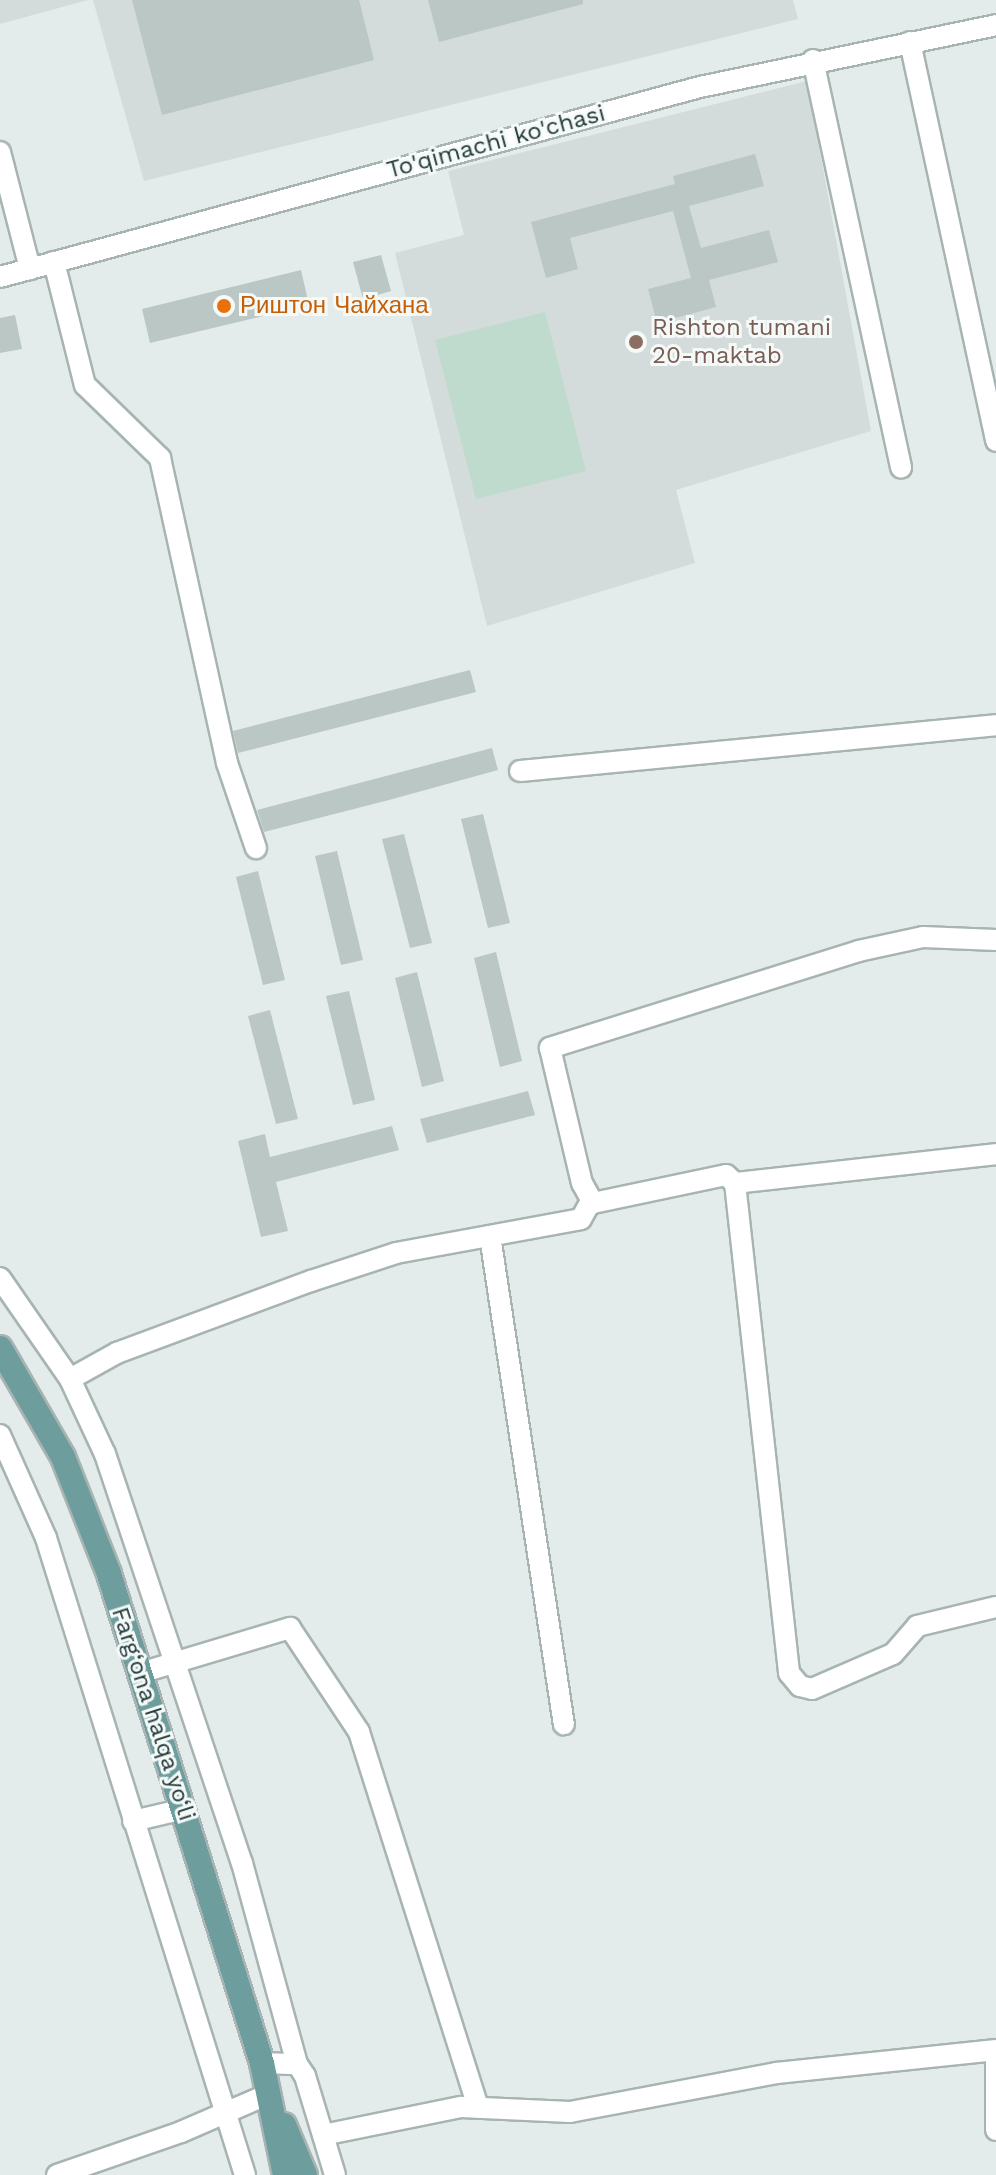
<!DOCTYPE html>
<html>
<head>
<meta charset="utf-8">
<style>
  body { margin:0 }
  #map { position:relative; width:996px; height:2175px; overflow:hidden; background:#e4eceb; font-family:"Work Sans",sans-serif }
  div>[style] { position:absolute }
  .built>* { inset:0; background:#d3dcda }
  .green>* { inset:0; background:#bfdbcd }
  .building>* { inset:0; background:#bac7c4 }
  .roads { filter:drop-shadow(2px 0 #a7b4b3) drop-shadow(-2px 0 #a7b4b3) drop-shadow(0 2px #a7b4b3) drop-shadow(0 -2px #a7b4b3) }
  .minor>* { height:20px; margin:-10px; padding:0 10px; transform-origin:10px; border-radius:10px; background:#fff }
  .major>* { height:24px; margin:-12px; padding:0 12px; transform-origin:12px; border-radius:12px; background:#6d9d9c }
  .dots>* { width:22px; height:22px; translate:-50% -50%; box-sizing:border-box; border:4px solid #f5f9f8; border-radius:50% }
  span { translate:-50% -50%; white-space:nowrap; text-align:center; line-height:1.15; -webkit-text-stroke:6px #f5f9f8; paint-order:stroke }
  .street-label { font-size:24px; color:#253c3c }
  .food-label { font-size:24px; color:#c56008 }
  .left { translate:0 -50%; text-align:left }
  .education-label { font-size:24px; color:#785e54 }
</style>
</head>
<body>
<div id="map">
  <div class="built">
    <i style="clip-path:polygon(0 0,88px 0,0 24px)"></i>
    <i style="clip-path:polygon(93px 0,793px 0,798px 19px,144px 181px)"></i>
    <i style="clip-path:polygon(807px 81px,871px 431px,676px 490px,695px 563px,487px 626px,395px 253px,464px 235px,448px 171px)"></i>
  </div>
  <div class="green">
    <i style="clip-path:polygon(545px 312px,586px 471px,476px 499px,435px 340px)"></i>
  </div>
  <div class="building">
    <i style="clip-path:polygon(132px 0,359px 0,374px 60px,162px 115px)"></i>
    <i style="clip-path:polygon(428px 0,583px 0,583px 4px,439px 42px)"></i>
    <i style="clip-path:polygon(755px 154px,764px 186px,689px 206px,701px 248px,769px 230px,778px 262px,709px 280px,716px 307px,657px 323px,648px 289px,691px 278px,673px 211px,570px 238px,578px 269px,546px 278px,531px 222px,675px 184px,673px 176px)"></i>
    <i style="clip-path:polygon(381px 255px,391px 291px,363px 299px,353px 262px)"></i>
    <i style="clip-path:polygon(301px 270px,309px 305px,150px 343px,142px 309px)"></i>
    <i style="clip-path:polygon(15px 315px,22px 349px,0 353px,0 318px)"></i>
    <i style="clip-path:polygon(470px 670px,476px 692px,238px 753px,233px 731px)"></i>
    <i style="clip-path:polygon(492px 748px,498px 770px,389px 800px,264px 832px,257px 810px)"></i>
    <i style="clip-path:polygon(483px 814px,510px 923px,488px 928px,461px 819px)"></i>
    <i style="clip-path:polygon(404px 834px,432px 943px,410px 948px,382px 839px)"></i>
    <i style="clip-path:polygon(337px 851px,363px 960px,341px 965px,315px 856px)"></i>
    <i style="clip-path:polygon(258px 871px,285px 980px,263px 985px,236px 877px)"></i>
    <i style="clip-path:polygon(496px 952px,522px 1061px,500px 1067px,474px 958px)"></i>
    <i style="clip-path:polygon(417px 972px,444px 1081px,422px 1087px,395px 978px)"></i>
    <i style="clip-path:polygon(349px 991px,375px 1100px,353px 1105px,326px 996px)"></i>
    <i style="clip-path:polygon(270px 1010px,298px 1119px,276px 1124px,248px 1016px)"></i>
    <i style="clip-path:polygon(528px 1091px,535px 1115px,427px 1143px,420px 1119px)"></i>
    <i style="clip-path:polygon(392px 1126px,399px 1150px,276px 1182px,288px 1231px,261px 1237px,238px 1141px,265px 1134px,270px 1157px)"></i>
  </div>
  <div class="roads">
    <div class="minor">
      <i style="left:910px;top:42px;width:408px;rotate:77.8deg"></i>
      <i style="left:813px;top:60px;width:417px;rotate:77.8deg"></i>
      <i style="left:0;top:152px;width:121px;rotate:75.6deg"></i>
      <i style="left:54px;top:262px;width:127px;rotate:75.9deg"></i>
      <i style="left:85px;top:385px;width:105px;rotate:44.2deg"></i>
      <i style="left:160px;top:458px;width:312px;rotate:77.6deg"></i>
      <i style="left:227px;top:763px;width:90px;rotate:71.2deg"></i>
      <i style="left:0;top:277px;width:725px;rotate:-15.19deg"></i>
      <i style="left:700px;top:87px;width:302px;rotate:-11.8deg"></i>
      <i style="left:520px;top:771px;width:478px;rotate:-5.5deg"></i>
      <i style="left:996px;top:940px;width:73px;rotate:-177.6deg"></i>
      <i style="left:923px;top:937px;width:66px;rotate:167.7deg"></i>
      <i style="left:859px;top:951px;width:324px;rotate:162.6deg"></i>
      <i style="left:550px;top:1048px;width:139px;rotate:76.7deg"></i>
      <i style="left:582px;top:1183px;width:23px;rotate:61deg"></i>
      <i style="left:593px;top:1203px;width:136px;rotate:-11.9deg"></i>
      <i style="left:726px;top:1175px;width:12px;rotate:42deg"></i>
      <i style="left:735px;top:1183px;width:493px;rotate:83.7deg"></i>
      <i style="left:789px;top:1673px;width:17px;rotate:50deg"></i>
      <i style="left:800px;top:1686px;width:12px;rotate:14deg"></i>
      <i style="left:812px;top:1689px;width:88px;rotate:-23.4deg"></i>
      <i style="left:893px;top:1654px;width:37px;rotate:-49deg"></i>
      <i style="left:917px;top:1626px;width:81px;rotate:-13.5deg"></i>
      <i style="left:735px;top:1183px;width:263px;rotate:-6.3deg"></i>
      <i style="left:490px;top:1236px;width:494px;rotate:81.4deg"></i>
      <i style="left:0;top:1278px;width:123px;rotate:55.3deg"></i>
      <i style="left:70px;top:1379px;width:83px;rotate:65deg"></i>
      <i style="left:105px;top:1454px;width:431px;rotate:71.5deg"></i>
      <i style="left:242px;top:1863px;width:208px;rotate:74.7deg"></i>
      <i style="left:70px;top:1379px;width:54px;rotate:-29deg"></i>
      <i style="left:117px;top:1353px;width:207px;rotate:-20.4deg"></i>
      <i style="left:311px;top:1281px;width:89px;rotate:-18.2deg"></i>
      <i style="left:396px;top:1253px;width:188px;rotate:-10.4deg"></i>
      <i style="left:581px;top:1219px;width:21px;rotate:-61deg"></i>
      <i style="left:0;top:1435px;width:113px;rotate:65.9deg"></i>
      <i style="left:46px;top:1538px;width:667px;rotate:72.65deg"></i>
      <i style="left:140px;top:1673px;width:157px;rotate:-16.7deg"></i>
      <i style="left:290px;top:1628px;width:125px;rotate:56.4deg"></i>
      <i style="left:359px;top:1732px;width:394px;rotate:72.4deg"></i>
      <i style="left:133px;top:1821px;width:52px;rotate:-13.2deg"></i>
      <i style="left:996px;top:2061px;width:69px;rotate:90deg"></i>
      <i style="left:262px;top:2063px;width:35px;rotate:2deg"></i>
      <i style="left:297px;top:2064px;width:14px;rotate:56deg"></i>
      <i style="left:305px;top:2076px;width:103px;rotate:73.1deg"></i>
      <i style="left:323px;top:2135px;width:141px;rotate:-11.5deg"></i>
      <i style="left:461px;top:2107px;width:109px;rotate:2.6deg"></i>
      <i style="left:570px;top:2112px;width:211px;rotate:-10.7deg"></i>
      <i style="left:777px;top:2073px;width:220px;rotate:-6deg"></i>
      <i style="left:57px;top:2175px;width:131px;rotate:-19.1deg"></i>
      <i style="left:181px;top:2132px;width:96px;rotate:-23.4deg"></i>
    </div>
    <div class="major">
      <i style="left:0;top:1348px;width:126px;rotate:60deg"></i>
      <i style="left:63px;top:1457px;width:126px;rotate:68.5deg"></i>
      <i style="left:109px;top:1574px;width:512px;rotate:72.63deg"></i>
      <i style="left:262px;top:2063px;width:114px;rotate:78.4deg"></i>
      <i style="left:284px;top:2125px;width:54px;rotate:67.2deg"></i>
    </div>
  </div>
  <div class="dots">
    <i style="left:224px;top:306px;background:#e8710a"></i>
    <i style="left:636px;top:342px;background:#8d6e63"></i>
  </div>
  <div class="street-label">
    <span style="left:496px;top:142px;rotate:-15deg">To'qimachi ko'chasi</span>
    <span style="left:153px;top:1714px;rotate:72deg">Farg‘ona halqa yo‘li</span>
  </div>
  <div class="food-label">
    <span class="left" style="left:240px;top:306px">Риштон Чайхана</span>
  </div>
  <div class="education-label">
    <span class="left" style="left:652px;top:342px">Rishton tumani<br>20-maktab</span>
  </div>
</div>
</body>
</html>
